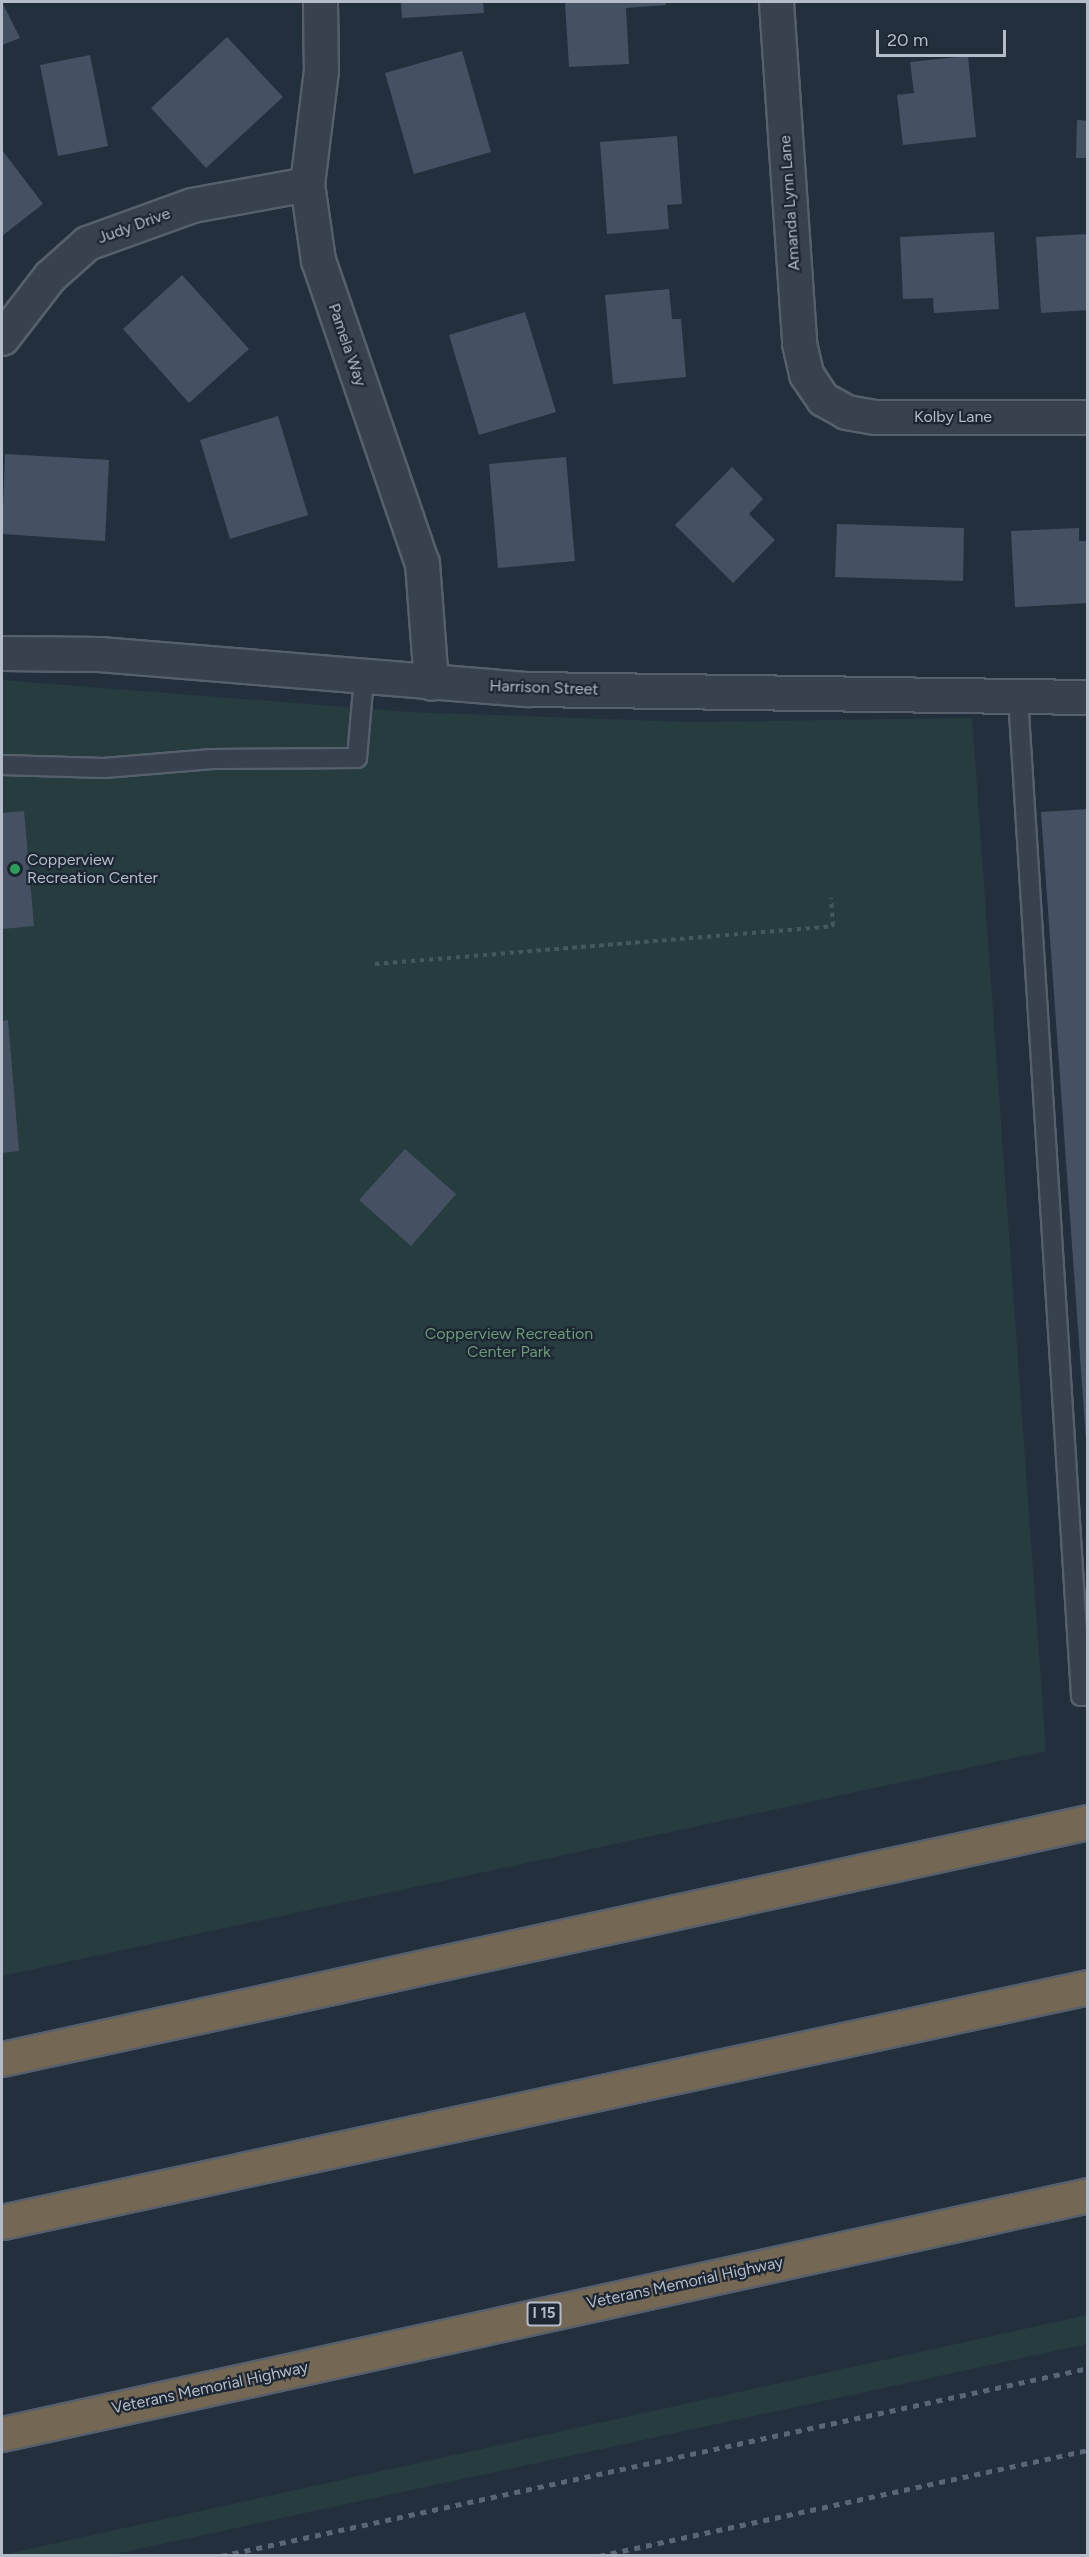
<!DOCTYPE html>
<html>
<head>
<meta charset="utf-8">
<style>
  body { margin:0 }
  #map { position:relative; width:1089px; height:2557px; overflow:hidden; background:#242f3e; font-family:Figtree,sans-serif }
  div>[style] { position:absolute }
  .green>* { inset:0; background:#263c3f }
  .building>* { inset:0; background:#455162 }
  .path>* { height:4px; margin-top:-2px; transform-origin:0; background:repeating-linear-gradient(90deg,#44595c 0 4.5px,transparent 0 9px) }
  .roads { filter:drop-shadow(2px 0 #565f6c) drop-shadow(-2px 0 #565f6c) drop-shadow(0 2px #565f6c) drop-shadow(0 -2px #565f6c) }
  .service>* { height:18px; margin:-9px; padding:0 9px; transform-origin:9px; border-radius:9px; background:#38414e }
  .minor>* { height:33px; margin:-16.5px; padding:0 16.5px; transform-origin:16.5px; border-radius:16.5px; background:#38414e }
  .tertiary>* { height:33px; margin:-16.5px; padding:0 16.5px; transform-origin:16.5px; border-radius:16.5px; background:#38414e }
  .motorway>* { height:33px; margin:-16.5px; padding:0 16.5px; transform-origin:16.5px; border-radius:16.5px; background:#746855 }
  .rail>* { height:4.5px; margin-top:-2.25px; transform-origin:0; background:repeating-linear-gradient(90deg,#5a6575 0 6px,transparent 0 12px) }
  .dots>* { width:16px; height:16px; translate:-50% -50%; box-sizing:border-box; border:3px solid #1d2633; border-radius:50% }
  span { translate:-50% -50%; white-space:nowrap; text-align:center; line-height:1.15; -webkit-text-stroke:4.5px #1d2633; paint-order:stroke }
  .shield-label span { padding:2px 4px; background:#1d2633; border:2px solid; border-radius:4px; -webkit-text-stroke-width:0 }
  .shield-label { font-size:15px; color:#b4bcc9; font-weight:700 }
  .street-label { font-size:16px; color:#b4bcc9 }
  .poi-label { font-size:16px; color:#b4bcc9 }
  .left { translate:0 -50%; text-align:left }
  .park-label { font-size:16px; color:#6b9a76 }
  .frame { position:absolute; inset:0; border:3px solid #b4bcc9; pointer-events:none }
  .scale { position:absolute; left:876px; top:30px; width:130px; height:27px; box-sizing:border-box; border:3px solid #b4bcc9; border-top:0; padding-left:8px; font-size:18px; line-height:21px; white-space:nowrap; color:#b4bcc9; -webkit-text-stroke:4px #1d2633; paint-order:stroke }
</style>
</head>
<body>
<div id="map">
  <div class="green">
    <i style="clip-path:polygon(2px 680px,410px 712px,691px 722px,972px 718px,1046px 1751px,2px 1976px)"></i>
    <i style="clip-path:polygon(1087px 2315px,1087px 2344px,111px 2555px,2px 2555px)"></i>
  </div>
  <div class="building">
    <i style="clip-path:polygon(2px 2px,20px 38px,2px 45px)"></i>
    <i style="clip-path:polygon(401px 2px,483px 2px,484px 13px,402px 18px)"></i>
    <i style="clip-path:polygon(565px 2px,666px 2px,666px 5px,626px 8px,629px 64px,569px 67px)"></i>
    <i style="clip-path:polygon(227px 37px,283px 97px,206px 168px,151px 108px)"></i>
    <i style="clip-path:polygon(462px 51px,491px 152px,414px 174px,385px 73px)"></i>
    <i style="clip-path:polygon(90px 55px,108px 146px,58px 156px,40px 65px)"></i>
    <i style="clip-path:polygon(968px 56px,976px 137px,903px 145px,897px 95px,914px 93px,910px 62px)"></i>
    <i style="clip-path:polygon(1077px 120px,1088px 121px,1088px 158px,1076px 158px)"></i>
    <i style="clip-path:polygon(677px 136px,682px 204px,667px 205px,669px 229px,607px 234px,600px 142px)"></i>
    <i style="clip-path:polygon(2px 150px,43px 204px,2px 236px)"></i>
    <i style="clip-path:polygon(994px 232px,999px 309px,934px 313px,933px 298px,903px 299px,900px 237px)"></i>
    <i style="clip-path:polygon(1088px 234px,1088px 310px,1041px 313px,1036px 237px)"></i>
    <i style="clip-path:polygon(182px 275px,249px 349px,189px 403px,123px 329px)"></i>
    <i style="clip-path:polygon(669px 289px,672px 319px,681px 319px,686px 377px,613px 384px,605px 295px)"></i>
    <i style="clip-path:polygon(525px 312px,556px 412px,479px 435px,449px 335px)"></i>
    <i style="clip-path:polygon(278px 416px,308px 515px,230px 539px,200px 440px)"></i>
    <i style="clip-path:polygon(5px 454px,109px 460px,105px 541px,2px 534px)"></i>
    <i style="clip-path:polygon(566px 457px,575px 561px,498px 568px,489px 464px)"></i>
    <i style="clip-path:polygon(732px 467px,763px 499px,749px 514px,775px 540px,733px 583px,675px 525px)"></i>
    <i style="clip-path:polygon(837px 524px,964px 528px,963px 581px,835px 577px)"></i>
    <i style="clip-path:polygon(1079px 528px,1079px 541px,1088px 541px,1088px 603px,1015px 607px,1011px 531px)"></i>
    <i style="clip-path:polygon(1088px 809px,1088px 1440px,1086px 1440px,1041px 812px)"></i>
    <i style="clip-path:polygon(24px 811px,34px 926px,2px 929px,2px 813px)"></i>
    <i style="clip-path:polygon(8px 1020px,19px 1151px,2px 1153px,2px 1021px)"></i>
    <i style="clip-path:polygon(405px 1149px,456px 1194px,411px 1246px,359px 1200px)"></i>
  </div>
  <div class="path">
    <i style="left:375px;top:964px;width:460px;rotate:-4.7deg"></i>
    <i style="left:833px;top:926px;width:28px;rotate:-94deg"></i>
  </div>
  <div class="roads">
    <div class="service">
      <i style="left:1018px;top:697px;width:1001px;rotate:86.39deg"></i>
      <i style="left:1081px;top:1696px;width:7px;rotate:-8deg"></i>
      <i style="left:2px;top:765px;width:102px;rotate:1.7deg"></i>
      <i style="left:104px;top:768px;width:109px;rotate:-4.7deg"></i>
      <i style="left:213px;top:759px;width:144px;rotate:-0.4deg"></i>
      <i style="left:357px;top:758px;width:80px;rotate:-85deg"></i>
    </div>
    <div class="minor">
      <i style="left:320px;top:2px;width:68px;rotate:89.2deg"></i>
      <i style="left:321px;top:70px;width:115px;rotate:97deg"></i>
      <i style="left:307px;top:184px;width:77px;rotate:81.8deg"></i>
      <i style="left:318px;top:260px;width:320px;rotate:71.1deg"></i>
      <i style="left:422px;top:563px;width:120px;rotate:85.7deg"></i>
      <i style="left:776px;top:2px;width:342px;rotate:86.1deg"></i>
      <i style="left:799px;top:343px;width:32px;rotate:77deg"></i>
      <i style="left:806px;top:374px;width:30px;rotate:56deg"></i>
      <i style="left:823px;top:399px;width:26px;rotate:29deg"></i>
      <i style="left:846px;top:412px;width:29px;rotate:10deg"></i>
      <i style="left:875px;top:417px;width:213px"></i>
      <i style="left:2px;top:338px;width:78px;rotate:-52.3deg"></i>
      <i style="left:50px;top:276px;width:50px;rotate:-41.7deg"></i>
      <i style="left:87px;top:243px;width:112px;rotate:-19.9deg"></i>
      <i style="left:192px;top:205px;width:117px;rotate:-10.3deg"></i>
    </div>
    <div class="tertiary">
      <i style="left:2px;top:653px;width:97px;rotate:0.6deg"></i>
      <i style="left:99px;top:654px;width:431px;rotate:4.7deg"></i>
      <i style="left:529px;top:689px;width:559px;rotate:0.82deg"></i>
    </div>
    <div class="motorway">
      <i style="left:2px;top:2059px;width:1112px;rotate:-12.31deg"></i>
      <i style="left:2px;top:2222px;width:1111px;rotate:-12.21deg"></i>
      <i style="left:2px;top:2434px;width:1112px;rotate:-12.41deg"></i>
    </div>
  </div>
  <div class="rail">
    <i style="left:221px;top:2556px;width:887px;rotate:-12.23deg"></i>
    <i style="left:599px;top:2556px;width:500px;rotate:-12.23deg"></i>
  </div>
  <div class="dots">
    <i style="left:15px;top:869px;background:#2e9e5b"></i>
  </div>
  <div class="shield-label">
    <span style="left:544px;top:2314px">I 15</span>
  </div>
  <div class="street-label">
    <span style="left:790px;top:203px;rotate:-94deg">Amanda Lynn Lane</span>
    <span style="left:134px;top:226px;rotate:-20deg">Judy Drive</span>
    <span style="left:347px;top:345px;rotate:71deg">Pamela Way</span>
    <span style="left:953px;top:417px">Kolby Lane</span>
    <span style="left:544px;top:688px;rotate:2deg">Harrison Street</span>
    <span style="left:685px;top:2283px;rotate:-12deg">Veterans Memorial Highway</span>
    <span style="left:210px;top:2388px;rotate:-12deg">Veterans Memorial Highway</span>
  </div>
  <div class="poi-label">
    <span class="left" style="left:27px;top:869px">Copperview<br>Recreation Center</span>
  </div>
  <div class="park-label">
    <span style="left:509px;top:1343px">Copperview Recreation<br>Center Park</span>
  </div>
  <div class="frame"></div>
  <div class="scale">20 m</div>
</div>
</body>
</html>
